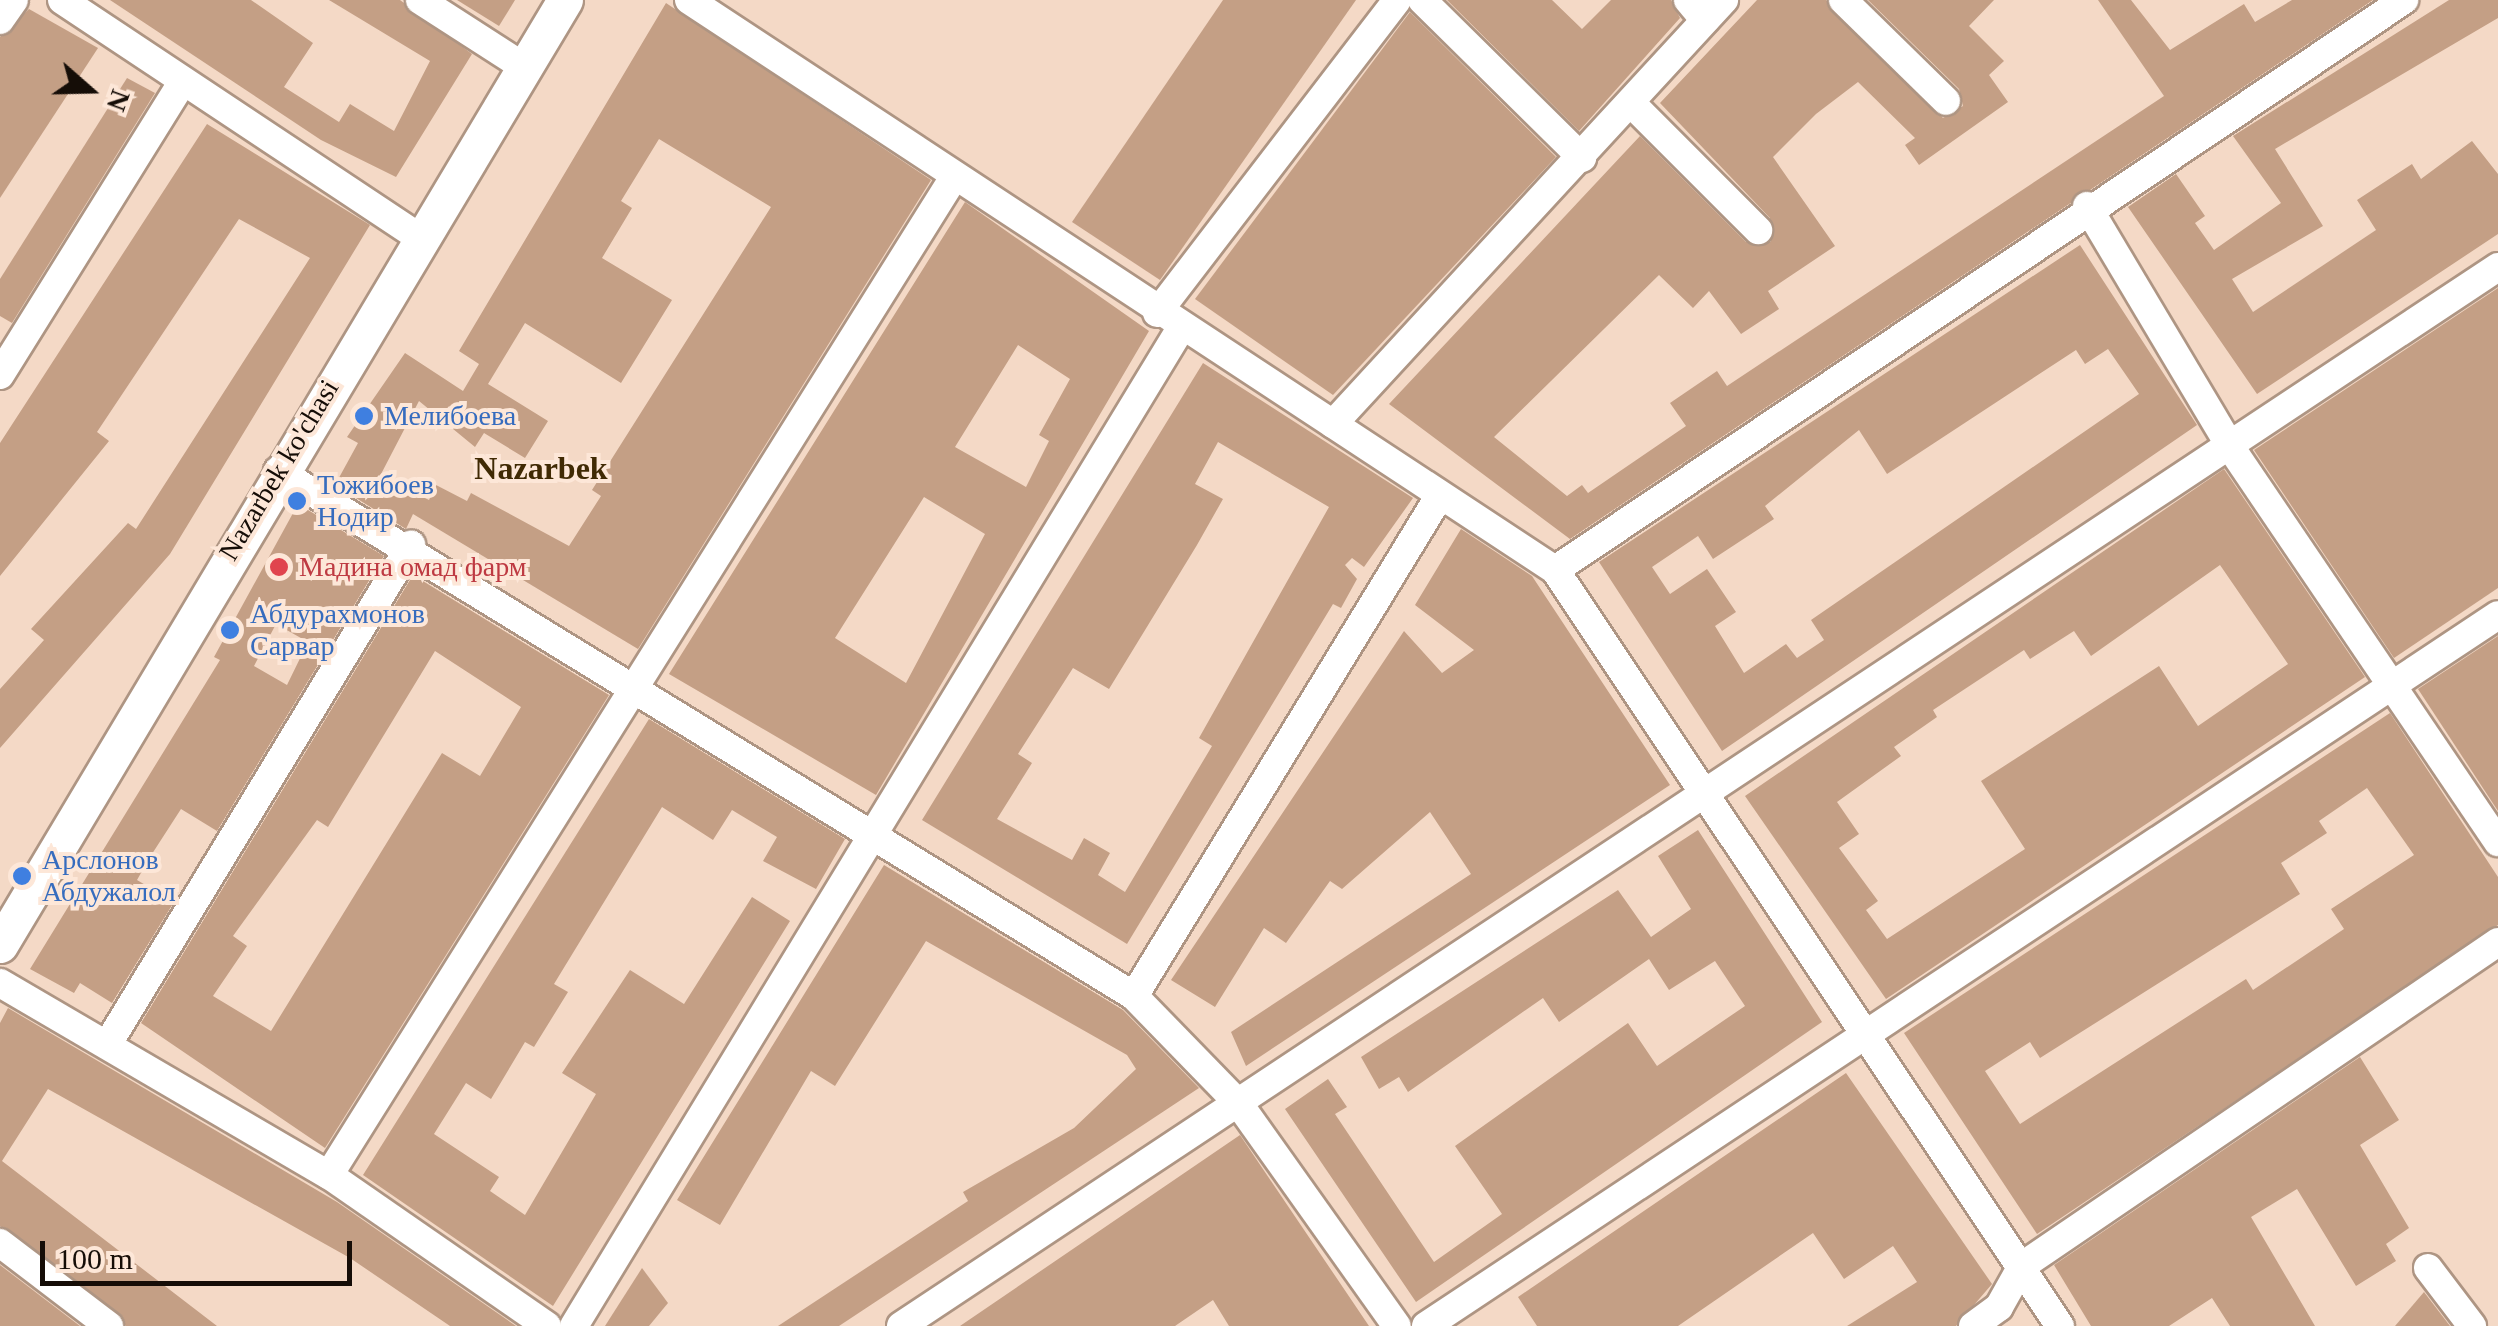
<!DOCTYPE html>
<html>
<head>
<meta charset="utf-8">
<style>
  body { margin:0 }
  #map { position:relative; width:2498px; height:1326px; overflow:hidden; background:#f4d9c6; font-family:"Times New Roman",serif }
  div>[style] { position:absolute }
  .building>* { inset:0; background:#c49f85 }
  .roads { filter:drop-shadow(2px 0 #ae9583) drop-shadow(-2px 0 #ae9583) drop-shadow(0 2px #ae9583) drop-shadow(0 -2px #ae9583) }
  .minor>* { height:28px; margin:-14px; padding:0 14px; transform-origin:14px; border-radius:14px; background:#fff }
  .major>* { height:35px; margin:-17.5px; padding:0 17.5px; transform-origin:17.5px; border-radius:17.5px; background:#fff }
  .dots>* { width:28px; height:28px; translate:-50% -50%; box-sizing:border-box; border:5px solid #fde7d8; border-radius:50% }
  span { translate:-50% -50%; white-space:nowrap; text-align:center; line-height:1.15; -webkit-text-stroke:8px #fde7d8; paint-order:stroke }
  .shop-label { font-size:28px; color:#366cbe }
  .left { translate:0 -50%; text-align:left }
  .street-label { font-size:28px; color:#150d07 }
  .health-label { font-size:28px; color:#be3a42 }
  .quarter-label { font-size:32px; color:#402a04; font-weight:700 }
  .north { position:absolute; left:40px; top:40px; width:100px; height:100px; -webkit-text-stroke:8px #fde7d8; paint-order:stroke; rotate:110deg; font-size:28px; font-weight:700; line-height:40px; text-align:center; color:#150d07 }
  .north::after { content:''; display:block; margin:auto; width:35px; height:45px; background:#150d07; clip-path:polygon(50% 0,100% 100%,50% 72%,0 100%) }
  .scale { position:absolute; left:40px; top:1241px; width:312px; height:45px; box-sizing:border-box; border:5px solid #150d07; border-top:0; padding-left:12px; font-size:30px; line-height:35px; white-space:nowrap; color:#150d07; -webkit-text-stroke:8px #fde7d8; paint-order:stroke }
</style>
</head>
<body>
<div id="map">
  <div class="building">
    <i style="clip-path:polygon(110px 0,251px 0,313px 43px,284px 87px,339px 122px,350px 104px,394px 131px,430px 61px,329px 0,400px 0,472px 54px,396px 177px,321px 140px)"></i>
    <i style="clip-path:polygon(457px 0,515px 0,499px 26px)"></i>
    <i style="clip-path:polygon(1223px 0,1356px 0,1160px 280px,1072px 222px)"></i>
    <i style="clip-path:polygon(1447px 0,1552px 0,1582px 29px,1611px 0,1671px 0,1680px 18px,1579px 131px)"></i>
    <i style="clip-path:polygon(1757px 0,1826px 0,1943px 118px,1963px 106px,1959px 89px,1868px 0,1994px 0,1969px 26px,2004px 61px,1989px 75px,2008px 102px,1919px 165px,1905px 145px,1915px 138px,1858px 82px,1816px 114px,1773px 157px,1835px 246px,1768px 291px,1779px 309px,1741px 334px,1709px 291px,1693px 308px,1659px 275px,1494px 437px,1567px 496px,1582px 485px,1588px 493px,1686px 426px,1670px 403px,1717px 371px,1727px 386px,2164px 96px,2098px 0,2131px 0,2170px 50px,2244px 4px,2255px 22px,2292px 0,2373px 0,1570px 539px,1389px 404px,1640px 136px,1746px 242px,1771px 242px,1770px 218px,1660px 103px)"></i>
    <i style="clip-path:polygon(2449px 0,2498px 0,2498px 18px,2275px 149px,2323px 226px,2232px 279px,2253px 312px,2376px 230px,2357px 200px,2412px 164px,2421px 179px,2472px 141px,2498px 174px,2498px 234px,2257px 394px,2128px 207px,2176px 174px,2205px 216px,2195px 223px,2214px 250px,2281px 203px,2233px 136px)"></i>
    <i style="clip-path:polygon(evenodd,666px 3px,931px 180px,638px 649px,413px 514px,406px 529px,335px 485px,358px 443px,347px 437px,405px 353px,463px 391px,479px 364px,459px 351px,666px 3px,659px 139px,771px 207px,592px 490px,601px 496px,569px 546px,471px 493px,467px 501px,436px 485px,429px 500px,380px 476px,419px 401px,475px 447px,484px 433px,525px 458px,548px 421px,488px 384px,525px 323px,621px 383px,672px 300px,602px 258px,632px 208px,621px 201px,659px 139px)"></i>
    <i style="clip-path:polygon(29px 9px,98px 48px,0 198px,0 37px)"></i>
    <i style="clip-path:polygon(1410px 12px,1556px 157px,1333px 395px,1195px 299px)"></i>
    <i style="clip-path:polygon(127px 78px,155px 93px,12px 323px,0 316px,0 279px)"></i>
    <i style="clip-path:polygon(207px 124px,370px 225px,170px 554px,0 748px,0 689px,44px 640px,31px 629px,128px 523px,136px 529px,310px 258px,239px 219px,97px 432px,109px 441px,0 576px,0 443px)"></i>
    <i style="clip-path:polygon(evenodd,965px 202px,1149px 331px,876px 795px,669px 674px,965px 202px,1018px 345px,1070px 379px,1039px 435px,1049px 441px,1026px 487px,955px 447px,1018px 345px,965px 202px,924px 497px,985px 534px,906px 683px,835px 638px,924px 497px)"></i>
    <i style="clip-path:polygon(evenodd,2080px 245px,2197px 425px,1722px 751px,1599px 562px,2080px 245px,2108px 349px,2139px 394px,1811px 620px,1824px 640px,1797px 658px,1786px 644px,1744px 673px,1715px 626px,1736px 612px,1707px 569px,1670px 594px,1652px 567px,1698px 536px,1713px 559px,1774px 519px,1765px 506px,1859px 430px,1887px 474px,2076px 350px,2085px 364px,2108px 349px)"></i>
    <i style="clip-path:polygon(2498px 288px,2498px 588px,2394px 658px,2254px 450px)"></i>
    <i style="clip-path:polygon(evenodd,1203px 363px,1413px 498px,1364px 567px,1352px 558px,1345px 565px,1357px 579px,1341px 608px,1333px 604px,1127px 944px,922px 820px,1203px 363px,1218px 442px,1329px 507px,1199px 738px,1212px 746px,1125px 892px,1098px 875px,1110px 853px,1084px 838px,1072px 860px,997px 819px,1032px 763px,1018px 754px,1073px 668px,1109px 689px,1197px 545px,1223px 499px,1195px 484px,1218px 442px)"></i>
    <i style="clip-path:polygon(evenodd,2224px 469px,2365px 677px,1886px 999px,1745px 796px,2224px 469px,2220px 565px,2288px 664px,2198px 726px,2159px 666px,1981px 781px,2025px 849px,1887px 939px,1866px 910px,1878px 901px,1839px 848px,1859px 834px,1837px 802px,1901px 756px,1894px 747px,1937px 717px,1933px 710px,2024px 650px,2030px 659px,2074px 631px,2091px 656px,2220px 565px)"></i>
    <i style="clip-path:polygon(evenodd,298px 504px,384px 556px,217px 831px,181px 809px,150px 857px,137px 880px,174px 902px,112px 1003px,80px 983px,74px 993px,30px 969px,220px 660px,214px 657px,298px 504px,276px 624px,308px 642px,287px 685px,254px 666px,276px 624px)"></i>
    <i style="clip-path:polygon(1461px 529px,1532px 576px,1670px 785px,1246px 1066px,1231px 1032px,1471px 874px,1430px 812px,1342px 889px,1330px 881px,1286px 943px,1264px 928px,1215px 1007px,1171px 980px,1404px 631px,1442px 673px,1474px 650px,1415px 605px)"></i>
    <i style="clip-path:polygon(evenodd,413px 575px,609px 695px,325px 1148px,141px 1023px,413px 575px,435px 651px,521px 707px,480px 776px,442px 753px,271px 1031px,213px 996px,247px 946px,233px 936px,317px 820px,328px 827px,435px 651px)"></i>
    <i style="clip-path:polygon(2498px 636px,2498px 811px,2418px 689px)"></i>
    <i style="clip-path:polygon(evenodd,2390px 713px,2498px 877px,2498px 925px,2037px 1234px,1904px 1033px,2390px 713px,2367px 788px,2414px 855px,2331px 909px,2344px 929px,2253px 990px,2246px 979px,2020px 1124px,1985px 1071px,2030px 1042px,2040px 1058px,2300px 894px,2281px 863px,2327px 833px,2319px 821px,2367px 788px)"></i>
    <i style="clip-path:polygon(649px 719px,845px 839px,816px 889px,763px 861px,777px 837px,732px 810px,713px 840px,662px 807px,554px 984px,568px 992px,534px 1047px,525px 1042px,491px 1099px,466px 1083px,434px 1134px,499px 1177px,490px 1191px,525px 1215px,596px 1094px,562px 1073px,630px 970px,684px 1004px,752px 897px,790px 921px,553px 1306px,363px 1175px)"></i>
    <i style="clip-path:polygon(1698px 830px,1822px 1022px,1416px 1302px,1285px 1109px,1328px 1079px,1347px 1107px,1335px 1114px,1434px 1262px,1502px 1214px,1455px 1146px,1628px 1023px,1657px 1066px,1745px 1006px,1715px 961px,1669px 990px,1649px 959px,1559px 1022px,1543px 998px,1408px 1092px,1399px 1077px,1379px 1089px,1361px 1057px,1618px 890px,1651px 937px,1691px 909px,1658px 856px)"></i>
    <i style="clip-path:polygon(884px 865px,1123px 1010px,1199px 1088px,839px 1326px,778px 1326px,968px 1201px,963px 1192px,1074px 1128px,1136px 1069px,1127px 1055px,926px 941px,835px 1086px,811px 1071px,720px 1225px,677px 1200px)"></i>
    <i style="clip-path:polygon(8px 1008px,337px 1202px,516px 1326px,450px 1326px,350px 1258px,48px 1089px,2px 1161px,217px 1326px,126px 1326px,0 1226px,0 1023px)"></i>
    <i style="clip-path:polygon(2360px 1057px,2399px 1120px,2360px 1145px,2409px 1228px,2386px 1244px,2396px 1261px,2356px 1286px,2297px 1189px,2251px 1217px,2315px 1326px,2230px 1326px,2212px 1298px,2169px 1326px,2091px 1326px,2054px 1265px)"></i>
    <i style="clip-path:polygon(1846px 1073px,1992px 1284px,1956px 1326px,1847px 1326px,1917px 1282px,1893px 1246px,1844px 1279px,1813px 1233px,1678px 1326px,1537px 1326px,1518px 1297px)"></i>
    <i style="clip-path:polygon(1240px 1135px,1369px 1326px,1229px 1326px,1213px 1300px,1175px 1326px,960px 1326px)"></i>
    <i style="clip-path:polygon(0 1265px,80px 1326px,0 1326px)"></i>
    <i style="clip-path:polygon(642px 1268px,668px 1303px,649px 1326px,605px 1326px)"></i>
    <i style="clip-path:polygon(2424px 1292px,2450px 1326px,2395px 1326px)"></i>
  </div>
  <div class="roads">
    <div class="minor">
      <i style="left:62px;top:0;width:429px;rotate:33.6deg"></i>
      <i style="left:420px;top:0;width:124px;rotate:32.8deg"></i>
      <i style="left:689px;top:0;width:1037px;rotate:33.35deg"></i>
      <i style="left:1555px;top:570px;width:909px;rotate:56.26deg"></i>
      <i style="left:1422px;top:0;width:225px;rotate:44.6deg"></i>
      <i style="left:1688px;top:0;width:26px;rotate:50deg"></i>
      <i style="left:1843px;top:0;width:144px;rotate:44.4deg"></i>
      <i style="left:0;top:20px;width:24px;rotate:-55deg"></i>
      <i style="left:1631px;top:103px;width:180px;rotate:45deg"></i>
      <i style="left:2087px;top:206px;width:282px;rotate:59.2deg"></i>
      <i style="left:2231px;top:448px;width:476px;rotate:55.9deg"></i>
      <i style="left:1157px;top:313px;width:394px;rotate:-52.5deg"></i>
      <i style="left:0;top:375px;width:343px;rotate:-58.1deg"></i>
      <i style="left:1333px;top:424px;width:577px;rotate:-47.32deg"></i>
      <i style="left:278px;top:471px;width:1004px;rotate:31.52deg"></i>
      <i style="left:1134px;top:996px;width:151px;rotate:45.8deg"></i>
      <i style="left:1239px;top:1104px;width:272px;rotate:54.6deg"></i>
      <i style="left:1555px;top:570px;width:1023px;rotate:-33.88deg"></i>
      <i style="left:0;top:983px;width:381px;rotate:30.3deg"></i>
      <i style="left:329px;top:1175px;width:265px;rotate:34.7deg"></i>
      <i style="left:1134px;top:996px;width:587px;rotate:-58.58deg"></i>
      <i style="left:109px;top:1042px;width:582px;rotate:-58.72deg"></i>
      <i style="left:329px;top:1175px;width:1178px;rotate:-57.94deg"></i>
      <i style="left:0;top:1243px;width:137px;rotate:37.3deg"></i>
      <i style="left:2428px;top:1268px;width:73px;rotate:52.8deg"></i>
      <i style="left:574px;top:1326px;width:1168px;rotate:-58.69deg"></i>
      <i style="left:901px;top:1326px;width:1916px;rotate:-33.55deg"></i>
      <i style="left:1426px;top:1326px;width:1286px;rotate:-33.55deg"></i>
      <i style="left:1973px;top:1326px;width:32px;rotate:-36deg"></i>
      <i style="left:1999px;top:1307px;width:47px;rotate:-60.7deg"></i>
      <i style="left:2022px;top:1266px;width:576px;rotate:-34.24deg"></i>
    </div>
    <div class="major">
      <i style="left:0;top:945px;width:1101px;rotate:-59.13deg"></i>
    </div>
  </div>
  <div class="dots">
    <i style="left:364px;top:416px;background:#3f7fe0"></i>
    <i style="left:297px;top:501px;background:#3f7fe0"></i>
    <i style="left:279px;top:567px;background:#e0444e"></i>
    <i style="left:230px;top:630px;background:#3f7fe0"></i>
    <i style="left:22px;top:876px;background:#3f7fe0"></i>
  </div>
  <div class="shop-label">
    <span class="left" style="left:384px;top:416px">Мелибоева</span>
    <span class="left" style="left:317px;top:501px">Тожибоев<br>Нодир</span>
    <span class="left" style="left:250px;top:630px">Абдурахмонов<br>Сарвар</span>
    <span class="left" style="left:42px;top:876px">Арслонов<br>Абдужалол</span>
  </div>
  <div class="street-label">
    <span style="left:279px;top:470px;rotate:-59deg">Nazarbek ko'chasi</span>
  </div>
  <div class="health-label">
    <span class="left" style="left:299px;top:567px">Мадина омад фарм</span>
  </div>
  <div class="quarter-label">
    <span style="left:541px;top:468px">Nazarbek</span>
  </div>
  <div class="north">N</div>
  <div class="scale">100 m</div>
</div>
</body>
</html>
